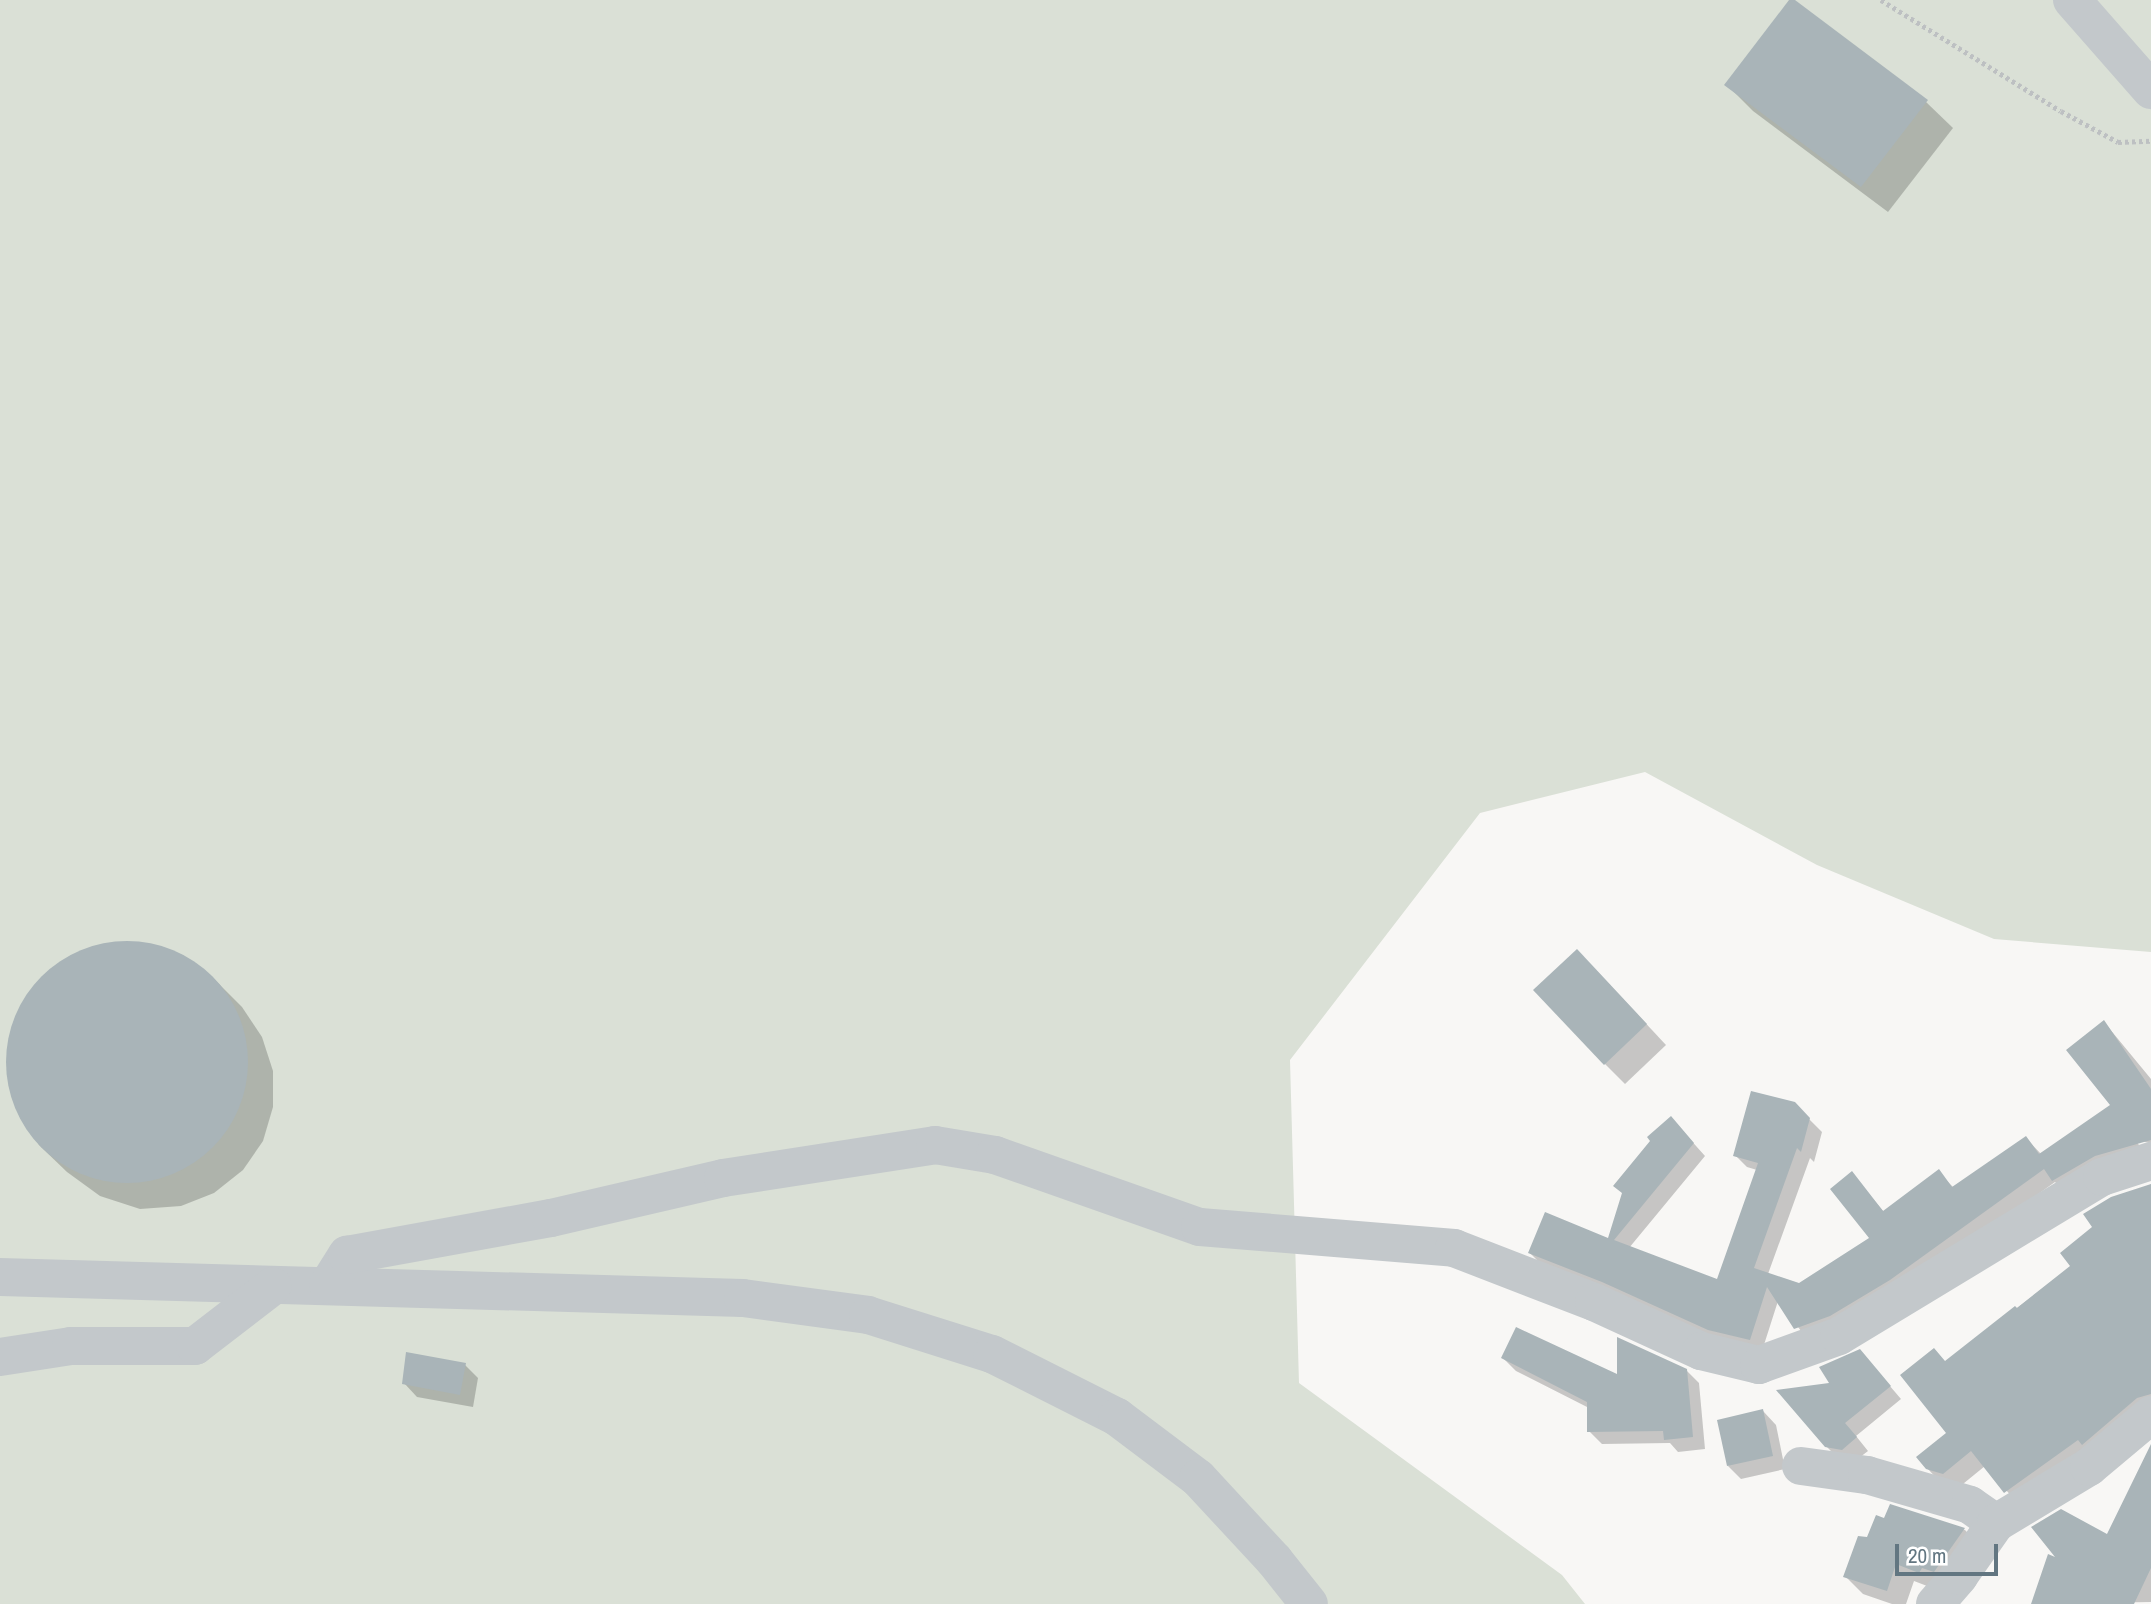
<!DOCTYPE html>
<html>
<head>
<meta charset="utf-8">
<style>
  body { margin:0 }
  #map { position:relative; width:2151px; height:1604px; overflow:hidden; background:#f8f7f5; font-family:"Archivo Narrow",sans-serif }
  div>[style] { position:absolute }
  .green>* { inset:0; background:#dae0d6 }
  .shadow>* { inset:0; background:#0003 }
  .building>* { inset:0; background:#a9b4b8 }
  .round { border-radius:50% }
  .path>* { height:4.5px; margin-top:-2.25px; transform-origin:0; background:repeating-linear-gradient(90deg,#bdc0c2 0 3.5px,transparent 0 7px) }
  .minor>* { height:38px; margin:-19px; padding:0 19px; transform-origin:19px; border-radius:19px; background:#c3c8cb }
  span { translate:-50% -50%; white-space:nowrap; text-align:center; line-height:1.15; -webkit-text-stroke:7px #fff; paint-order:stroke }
  .scale { position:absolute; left:1895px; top:1544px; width:103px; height:32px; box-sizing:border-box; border:4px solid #627681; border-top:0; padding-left:9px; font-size:21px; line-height:24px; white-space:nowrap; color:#627681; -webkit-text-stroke:5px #fff; paint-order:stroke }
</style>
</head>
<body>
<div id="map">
  <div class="green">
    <i style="clip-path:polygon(0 0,2151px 0,2151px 952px,1994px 939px,1817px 865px,1645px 772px,1480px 813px,1290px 1060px,1299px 1383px,1562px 1575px,1585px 1604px,0 1604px)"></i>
  </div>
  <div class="shadow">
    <i style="clip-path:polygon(1792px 0,1926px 102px,1953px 128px,1888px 212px,1753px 111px,1726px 84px)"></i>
    <i style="clip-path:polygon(141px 943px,182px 955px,215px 980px,242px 1007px,262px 1037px,273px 1071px,273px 1107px,263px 1141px,243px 1170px,214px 1193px,181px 1206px,140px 1209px,100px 1196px,67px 1172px,39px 1145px,17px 1109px,8px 1069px,12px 1028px,32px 990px,62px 962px,100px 946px)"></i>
    <i style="clip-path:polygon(1597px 971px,1666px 1045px,1625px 1084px,1605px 1064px)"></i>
    <i style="clip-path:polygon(2104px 1022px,2151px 1079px,2151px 1143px,2135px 1140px,2147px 1155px,2066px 1192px,2055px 1182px,1902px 1291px,1808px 1340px,1778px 1301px,1762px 1351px,1722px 1342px,1542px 1265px,1530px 1253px,1609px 1240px,1671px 1118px,1705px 1156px,1629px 1248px,1718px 1281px,1757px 1170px,1747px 1167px,1735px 1155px,1807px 1117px,1822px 1132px,1814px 1162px,1810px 1158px,1768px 1274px,1799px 1285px,1871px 1239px,1852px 1174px,1884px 1212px,1938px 1172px,1954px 1188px,2026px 1138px,2041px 1154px,2113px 1105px)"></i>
    <i style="clip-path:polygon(2151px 1184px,2151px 1411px,2020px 1506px,1985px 1466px,1958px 1488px,1942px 1484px,1927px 1468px,1949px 1434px,1946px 1362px,2072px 1266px)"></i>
    <i style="clip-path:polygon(1860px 1351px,1901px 1399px,1856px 1436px,1868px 1451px,1855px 1461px,1839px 1459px,1826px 1446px)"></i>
    <i style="clip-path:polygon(1503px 1358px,1619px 1377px,1686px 1370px,1699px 1383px,1705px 1449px,1678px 1452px,1670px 1443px,1602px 1444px,1589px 1431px,1589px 1408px,1516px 1371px)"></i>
    <i style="clip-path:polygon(465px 1365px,478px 1378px,473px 1407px,417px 1397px,404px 1383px)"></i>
    <i style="clip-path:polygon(1763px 1411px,1776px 1425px,1785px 1469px,1741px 1479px,1728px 1466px)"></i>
    <i style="clip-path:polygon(2151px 1482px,2151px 1602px,2033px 1604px,2060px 1561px,2107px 1537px)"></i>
    <i style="clip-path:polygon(1891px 1507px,1965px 1530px,1982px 1548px,1948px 1594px,1914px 1581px,1906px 1604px,1892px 1604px,1863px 1594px,1845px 1576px,1869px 1539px,1885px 1520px)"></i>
  </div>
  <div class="building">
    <i style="clip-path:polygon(1789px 0,1795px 0,1928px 100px,1861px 187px,1724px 85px)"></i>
    <i class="round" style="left:6px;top:941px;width:242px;height:242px"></i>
    <i style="clip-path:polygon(1577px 949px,1647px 1024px,1604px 1065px,1533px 990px)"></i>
    <i style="clip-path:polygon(2104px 1020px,2151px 1089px,2151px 1140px,2095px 1156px,2052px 1181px,2044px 1169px,1890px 1280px,1830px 1316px,1794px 1329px,1767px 1287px,1750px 1340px,1708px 1330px,1602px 1282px,1528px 1253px,1545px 1212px,1608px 1238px,1622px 1193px,1613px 1186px,1650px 1141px,1647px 1137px,1671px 1116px,1694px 1143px,1614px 1240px,1717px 1279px,1758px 1163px,1733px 1156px,1751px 1091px,1795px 1102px,1810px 1118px,1801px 1152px,1797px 1148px,1754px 1268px,1799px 1283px,1869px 1238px,1830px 1189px,1852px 1171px,1883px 1211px,1939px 1169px,1952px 1187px,2026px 1136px,2039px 1154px,2110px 1105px,2066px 1050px)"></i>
    <i style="clip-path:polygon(2151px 1184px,2151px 1394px,2137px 1398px,2082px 1445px,2078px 1440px,2004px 1493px,1971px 1451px,1943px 1474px,1926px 1469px,1916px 1457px,1946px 1433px,1900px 1375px,1934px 1348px,1945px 1361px,2015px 1306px,2017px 1308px,2070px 1266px,2060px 1253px,2092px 1227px,2083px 1214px,2111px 1197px)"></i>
    <i style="clip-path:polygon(1516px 1327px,1617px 1374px,1617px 1337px,1687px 1369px,1693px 1437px,1664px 1440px,1663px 1431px,1587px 1432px,1587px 1402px,1501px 1358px)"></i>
    <i style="clip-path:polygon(1860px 1349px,1891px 1386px,1845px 1423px,1857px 1437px,1842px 1450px,1825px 1447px,1776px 1390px,1829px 1383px,1819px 1367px)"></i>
    <i style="clip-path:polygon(406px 1352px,466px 1363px,460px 1395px,402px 1384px)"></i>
    <i style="clip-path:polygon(1763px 1409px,1773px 1456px,1727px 1466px,1717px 1420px)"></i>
    <i style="clip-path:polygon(2151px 1444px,2151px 1568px,2134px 1604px,2031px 1604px,2048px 1554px,2055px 1557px,2031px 1527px,2061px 1509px,2107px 1534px)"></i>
    <i style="clip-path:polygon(1890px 1504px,1965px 1528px,1934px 1572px,1922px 1568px,1919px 1573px,1896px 1564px,1887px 1591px,1843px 1577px,1858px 1536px,1867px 1537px,1876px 1515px,1884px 1518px)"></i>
  </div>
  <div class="path">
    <i style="left:1881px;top:0;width:211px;rotate:31.7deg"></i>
    <i style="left:2061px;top:111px;width:65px;rotate:28.5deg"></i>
    <i style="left:2118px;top:142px;width:33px;rotate:-2deg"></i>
  </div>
  <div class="minor">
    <i style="left:2072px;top:0;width:120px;rotate:48.7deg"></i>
    <i style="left:0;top:1277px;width:743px;rotate:1.62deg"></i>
    <i style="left:743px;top:1298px;width:126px;rotate:7.7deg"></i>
    <i style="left:868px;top:1315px;width:130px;rotate:17.5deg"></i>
    <i style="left:992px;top:1354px;width:140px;rotate:26.7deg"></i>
    <i style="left:1117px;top:1417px;width:101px;rotate:37deg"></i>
    <i style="left:1198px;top:1478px;width:112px;rotate:47.2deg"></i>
    <i style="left:1274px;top:1560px;width:56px;rotate:51.5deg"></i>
    <i style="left:328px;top:1285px;width:36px;rotate:-58deg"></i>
    <i style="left:347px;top:1255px;width:207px;rotate:-10.3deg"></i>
    <i style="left:551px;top:1218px;width:177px;rotate:-13.1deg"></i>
    <i style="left:723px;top:1178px;width:215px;rotate:-8.8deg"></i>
    <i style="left:935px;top:1145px;width:61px;rotate:9.5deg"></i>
    <i style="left:995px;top:1155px;width:217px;rotate:19.4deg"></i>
    <i style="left:1200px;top:1227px;width:255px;rotate:4.7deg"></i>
    <i style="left:1454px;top:1248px;width:150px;rotate:21.1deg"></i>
    <i style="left:1594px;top:1302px;width:118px;rotate:24.6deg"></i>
    <i style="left:1701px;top:1351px;width:60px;rotate:13.6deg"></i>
    <i style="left:1759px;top:1365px;width:85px;rotate:-19.9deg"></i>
    <i style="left:1839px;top:1336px;width:307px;rotate:-31.2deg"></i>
    <i style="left:2102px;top:1177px;width:52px;rotate:-18.1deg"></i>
    <i style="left:0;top:1357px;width:72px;rotate:-8.8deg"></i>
    <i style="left:71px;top:1346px;width:124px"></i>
    <i style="left:195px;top:1346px;width:98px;rotate:-37.6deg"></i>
    <i style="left:1801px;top:1466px;width:67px;rotate:7.8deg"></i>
    <i style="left:1867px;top:1475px;width:107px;rotate:16.2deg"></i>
    <i style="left:1970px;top:1505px;width:32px;rotate:35deg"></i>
    <i style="left:1935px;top:1604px;width:37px;rotate:-49deg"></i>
    <i style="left:1959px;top:1576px;width:65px;rotate:-55.1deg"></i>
    <i style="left:1996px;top:1523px;width:109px;rotate:-31.1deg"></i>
    <i style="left:2089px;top:1467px;width:81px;rotate:-40deg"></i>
  </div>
  <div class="scale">20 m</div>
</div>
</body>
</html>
